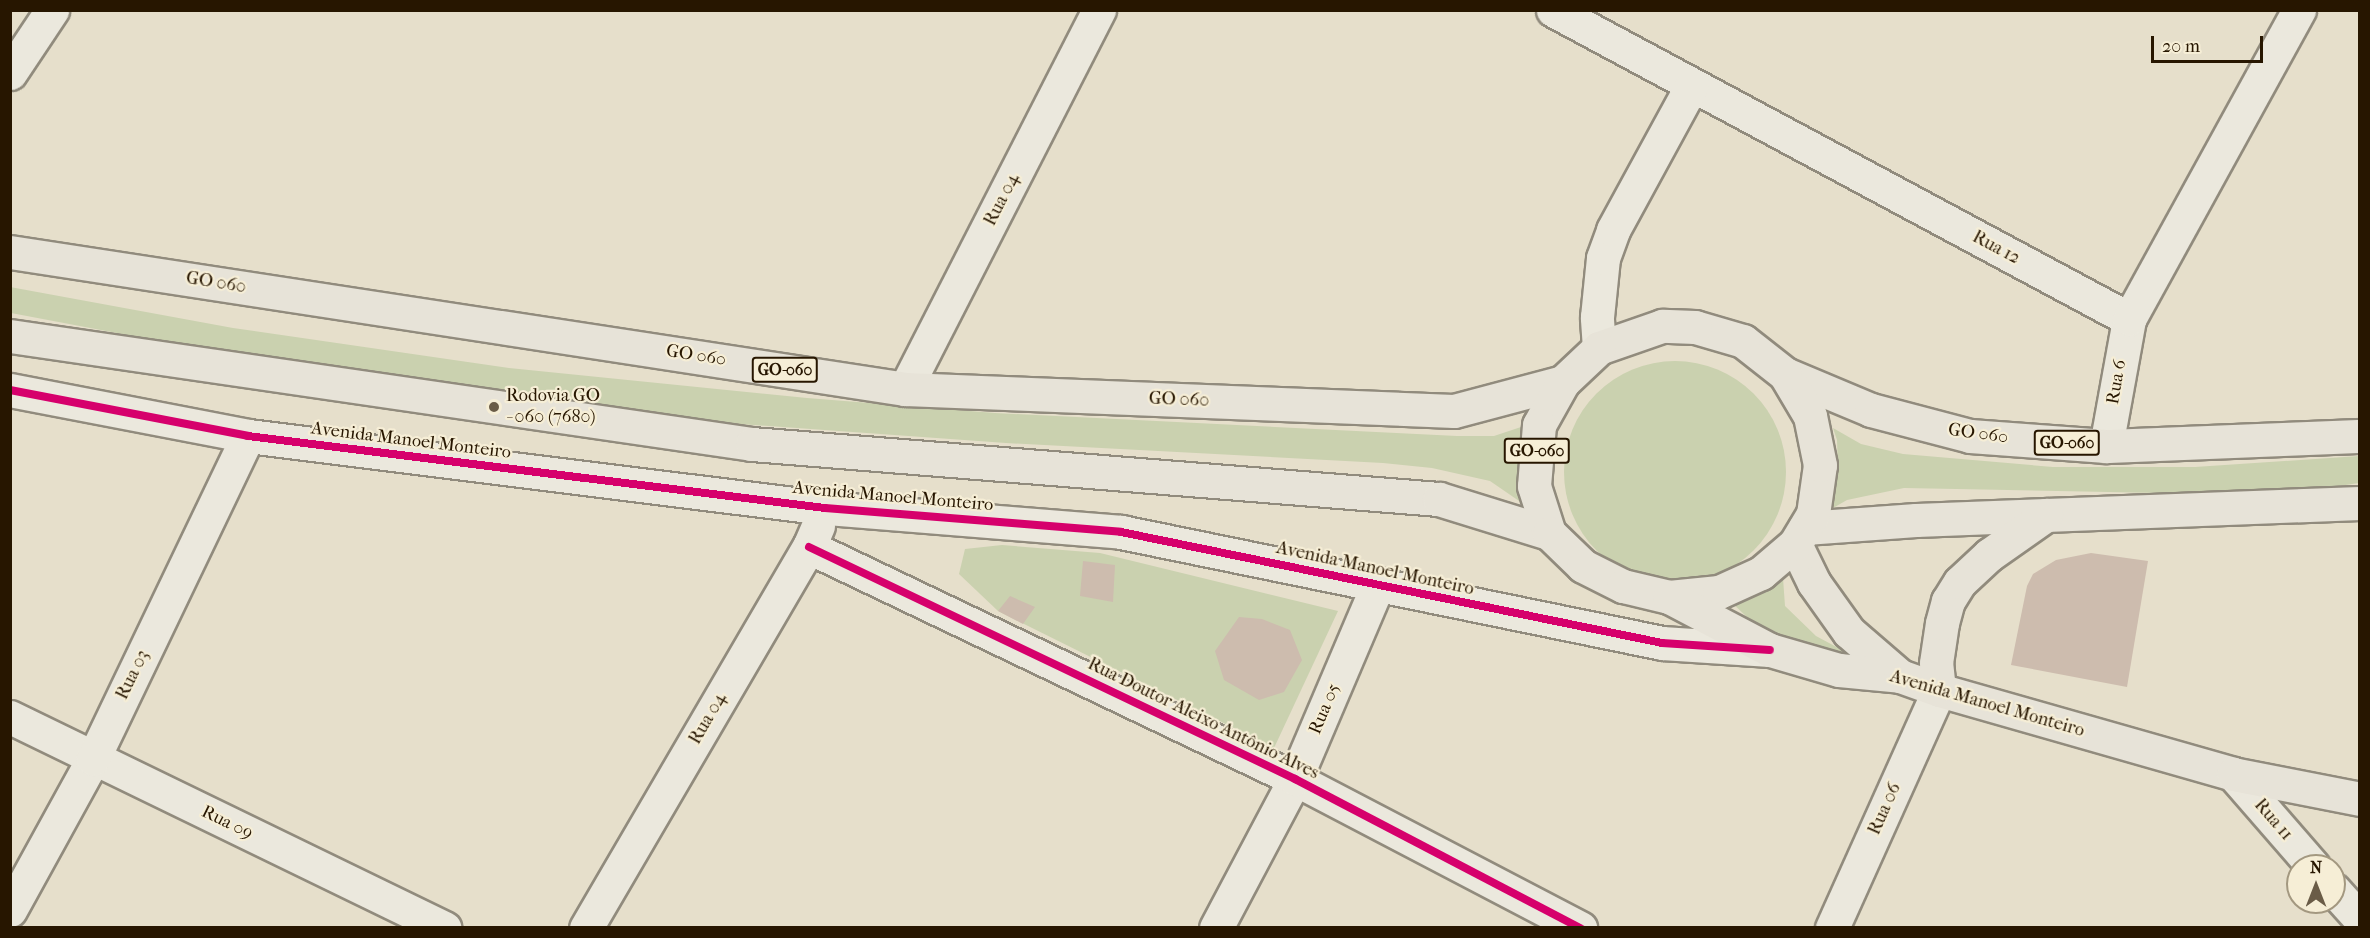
<!DOCTYPE html>
<html>
<head>
<meta charset="utf-8">
<style>
  body { margin:0 }
  #map { position:relative; width:2370px; height:938px; overflow:hidden; background:#e6dfcb; font-family:"IM FELL French Canon",serif }
  div>[style] { position:absolute }
  .green>* { inset:0; background:#cad1af }
  .round { border-radius:50% }
  .building>* { inset:0; background:#cdbcae }
  .roads { filter:drop-shadow(2px 0 #918b7d) drop-shadow(-2px 0 #918b7d) drop-shadow(0 2px #918b7d) drop-shadow(0 -2px #918b7d) }
  .street>* { height:33px; margin:-16.5px; padding:0 16.5px; transform-origin:16.5px; border-radius:16.5px; background:#ebe8dd }
  .primary>* { height:33px; margin:-16.5px; padding:0 16.5px; transform-origin:16.5px; border-radius:16.5px; background:#e7e3d8 }
  .cycleway>* { height:8px; margin:-4px; padding:0 4px; transform-origin:4px; border-radius:4px; background:#d6006c }
  .dots>* { width:16px; height:16px; translate:-50% -50%; box-sizing:border-box; border:3px solid #f6eed6; border-radius:50% }
  span { translate:-50% -50%; white-space:nowrap; text-align:center; line-height:1.15; -webkit-text-stroke:4.5px #f6eed6; paint-order:stroke }
  .shield-label span { padding:2px 4px; background:#f6eed6; border:2px solid; border-radius:4px; -webkit-text-stroke-width:0 }
  .shield-label { font-size:16px; color:#271600; font-weight:700 }
  .street-label { font-size:18px; color:#271600 }
  .poi-label { font-size:18px; color:#271600 }
  .left { translate:0 -50%; text-align:left }
  .frame { position:absolute; inset:0; border:12px solid #271600; pointer-events:none }
  .north { position:absolute; left:2286px; top:854px; width:60px; height:60px; box-sizing:border-box; background:#f6eed6; border:2px solid #a39880; border-radius:50%; rotate:0deg; font-size:16px; font-weight:700; line-height:24px; text-align:center; color:#271600 }
  .north::after { content:''; display:block; margin:auto; width:21px; height:27px; background:#6a5c47; clip-path:polygon(50% 0,100% 100%,50% 72%,0 100%) }
  .scale { position:absolute; left:2151px; top:36px; width:112px; height:27px; box-sizing:border-box; border:3px solid #271600; border-top:0; padding-left:8px; font-size:18px; line-height:21px; white-space:nowrap; color:#271600; -webkit-text-stroke:4px #f6eed6; paint-order:stroke }
</style>
</head>
<body>
<div id="map">
  <div class="green">
    <i style="clip-path:polygon(10px 287px,233px 328px,509px 368px,807px 398px,995px 413px,1457px 436px,1494px 436px,1524px 426px,1528px 507px,1490px 481px,1432px 468px,1383px 463px,1006px 443px,740px 424px,249px 358px,11px 313px)"></i>
    <i class="round" style="left:1564px;top:361px;width:222px;height:222px"></i>
    <i style="clip-path:polygon(1833px 428px,1861px 444px,1903px 454px,2053px 467px,2195px 467px,2359px 456px,2359px 483px,2325px 488px,2160px 493px,1904px 488px,1847px 500px,1833px 508px,1838px 472px,1837px 440px)"></i>
    <i style="clip-path:polygon(1002px 545px,1100px 553px,1338px 611px,1274px 748px,998px 611px,959px 574px,965px 549px)"></i>
    <i style="clip-path:polygon(1783px 578px,1785px 606px,1816px 636px,1857px 658px,1812px 647px,1782px 635px,1749px 619px,1728px 599px)"></i>
  </div>
  <div class="building">
    <i style="clip-path:polygon(2091px 553px,2148px 561px,2127px 687px,2011px 665px,2027px 586px,2033px 574px,2056px 560px)"></i>
    <i style="clip-path:polygon(1083px 561px,1115px 565px,1113px 602px,1080px 596px)"></i>
    <i style="clip-path:polygon(1010px 596px,1035px 607px,1023px 624px,998px 611px)"></i>
    <i style="clip-path:polygon(1239px 617px,1262px 619px,1290px 630px,1302px 660px,1284px 692px,1259px 700px,1224px 680px,1215px 651px)"></i>
  </div>
  <div class="roads">
    <div class="street">
      <i style="left:1553px;top:10px;width:654px;rotate:28.21deg"></i>
      <i style="left:10px;top:73px;width:76px;rotate:-56.3deg"></i>
      <i style="left:1599px;top:348px;width:31px;rotate:-94deg"></i>
      <i style="left:1597px;top:317px;width:59px;rotate:-84.2deg"></i>
      <i style="left:1603px;top:258px;width:30px;rotate:-70deg"></i>
      <i style="left:1613px;top:230px;width:165px;rotate:-61.4deg"></i>
      <i style="left:905px;top:389px;width:426px;rotate:-62.9deg"></i>
      <i style="left:10px;top:390px;width:242px;rotate:10.9deg"></i>
      <i style="left:248px;top:436px;width:581px;rotate:7.11deg"></i>
      <i style="left:825px;top:508px;width:297px;rotate:4.6deg"></i>
      <i style="left:1121px;top:532px;width:552px;rotate:11.59deg"></i>
      <i style="left:1662px;top:643px;width:108px;rotate:3.7deg"></i>
      <i style="left:2106px;top:446px;width:129px;rotate:-79.7deg"></i>
      <i style="left:2129px;top:319px;width:353px;rotate:-61.2deg"></i>
      <i style="left:809px;top:547px;width:539px;rotate:25.52deg"></i>
      <i style="left:1295px;top:779px;width:322px;rotate:27.6deg"></i>
      <i style="left:10px;top:717px;width:483px;rotate:25.9deg"></i>
      <i style="left:2233px;top:774px;width:122px;rotate:49deg"></i>
      <i style="left:2334px;top:890px;width:39px;rotate:48deg"></i>
      <i style="left:10px;top:910px;width:172px;rotate:-61.2deg"></i>
      <i style="left:93px;top:759px;width:358px;rotate:-64.4deg"></i>
      <i style="left:586px;top:928px;width:441px;rotate:-59.7deg"></i>
      <i style="left:809px;top:547px;width:23px;rotate:-67deg"></i>
      <i style="left:1216px;top:928px;width:169px;rotate:-62.1deg"></i>
      <i style="left:1295px;top:779px;width:212px;rotate:-66.9deg"></i>
      <i style="left:1832px;top:928px;width:261px;rotate:-65.8deg"></i>
    </div>
    <div class="primary">
      <i style="left:10px;top:252px;width:905px;rotate:8.7deg"></i>
      <i style="left:905px;top:389px;width:549px;rotate:2.29deg"></i>
      <i style="left:1454px;top:411px;width:113px;rotate:-14.9deg"></i>
      <i style="left:10px;top:336px;width:750px;rotate:8.28deg"></i>
      <i style="left:752px;top:444px;width:689px;rotate:4.58deg"></i>
      <i style="left:1439px;top:499px;width:115px;rotate:17.2deg"></i>
      <i style="left:1785px;top:374px;width:93px;rotate:22.7deg"></i>
      <i style="left:1871px;top:410px;width:102px;rotate:14.7deg"></i>
      <i style="left:1970px;top:436px;width:136px;rotate:4.2deg"></i>
      <i style="left:2106px;top:446px;width:254px;rotate:-2.3deg"></i>
      <i style="left:1805px;top:528px;width:111px;rotate:-4.1deg"></i>
      <i style="left:1916px;top:520px;width:444px;rotate:-2.2deg"></i>
      <i style="left:1795px;top:544px;width:43px;rotate:64deg"></i>
      <i style="left:1814px;top:583px;width:60px;rotate:54.5deg"></i>
      <i style="left:1849px;top:632px;width:67px;rotate:40.8deg"></i>
      <i style="left:1669px;top:597px;width:50px;rotate:-5.7deg"></i>
      <i style="left:1719px;top:592px;width:46px;rotate:-24.3deg"></i>
      <i style="left:1761px;top:573px;width:45px;rotate:-40.5deg"></i>
      <i style="left:1795px;top:544px;width:35px;rotate:-59deg"></i>
      <i style="left:1813px;top:514px;width:49px;rotate:-81.9deg"></i>
      <i style="left:1820px;top:465px;width:50px;rotate:-101.5deg"></i>
      <i style="left:1810px;top:416px;width:49px;rotate:-120.8deg"></i>
      <i style="left:1785px;top:374px;width:53px;rotate:-141.8deg"></i>
      <i style="left:1743px;top:341px;width:50px;rotate:-163.7deg"></i>
      <i style="left:1695px;top:327px;width:33px;rotate:-178deg"></i>
      <i style="left:1662px;top:326px;width:67px;rotate:160.8deg"></i>
      <i style="left:1599px;top:348px;width:50px;rotate:136.6deg"></i>
      <i style="left:1563px;top:382px;width:49px;rotate:119.2deg"></i>
      <i style="left:1539px;top:425px;width:61px;rotate:94.7deg"></i>
      <i style="left:1534px;top:486px;width:49px;rotate:72.3deg"></i>
      <i style="left:1549px;top:533px;width:47px;rotate:44.1deg"></i>
      <i style="left:1583px;top:566px;width:45px;rotate:26.6deg"></i>
      <i style="left:1623px;top:586px;width:47px;rotate:13.4deg"></i>
      <i style="left:1669px;top:597px;width:114px;rotate:27.7deg"></i>
      <i style="left:1770px;top:650px;width:72px;rotate:16.2deg"></i>
      <i style="left:1839px;top:670px;width:61px;rotate:5.6deg"></i>
      <i style="left:1900px;top:676px;width:41px;rotate:19.7deg"></i>
      <i style="left:1939px;top:690px;width:306px;rotate:15.9deg"></i>
      <i style="left:2233px;top:774px;width:129px;rotate:11.1deg"></i>
      <i style="left:1939px;top:690px;width:27px;rotate:-96deg"></i>
      <i style="left:1936px;top:663px;width:40px;rotate:-81.5deg"></i>
      <i style="left:1942px;top:623px;width:23px;rotate:-75deg"></i>
      <i style="left:1948px;top:601px;width:22px;rotate:-58deg"></i>
      <i style="left:1960px;top:582px;width:40px;rotate:-43deg"></i>
      <i style="left:1989px;top:555px;width:70px;rotate:-35.1deg"></i>
    </div>
  </div>
  <div class="cycleway">
    <i style="left:10px;top:390px;width:242px;rotate:10.9deg"></i>
    <i style="left:248px;top:436px;width:581px;rotate:7.11deg"></i>
    <i style="left:825px;top:508px;width:297px;rotate:4.6deg"></i>
    <i style="left:1121px;top:532px;width:552px;rotate:11.59deg"></i>
    <i style="left:1662px;top:643px;width:108px;rotate:3.7deg"></i>
    <i style="left:809px;top:547px;width:539px;rotate:25.52deg"></i>
    <i style="left:1295px;top:779px;width:322px;rotate:27.6deg"></i>
  </div>
  <div class="dots">
    <i style="left:494px;top:407px;background:#6a5c47"></i>
  </div>
  <div class="shield-label">
    <span style="left:785px;top:370px">GO-060</span>
    <span style="left:2067px;top:443px">GO-060</span>
    <span style="left:1537px;top:451px">GO-060</span>
  </div>
  <div class="street-label">
    <span style="left:1002px;top:200px;rotate:-63deg">Rua 04</span>
    <span style="left:1996px;top:248px;rotate:28deg">Rua 12</span>
    <span style="left:216px;top:283px;rotate:9deg">GO 060</span>
    <span style="left:696px;top:356px;rotate:9deg">GO 060</span>
    <span style="left:2117px;top:382px;rotate:-80deg">Rua 6</span>
    <span style="left:1179px;top:400px;rotate:2deg">GO 060</span>
    <span style="left:1978px;top:434px;rotate:8deg">GO 060</span>
    <span style="left:411px;top:441px;rotate:7deg">Avenida Manoel Monteiro</span>
    <span style="left:893px;top:497px;rotate:5deg">Avenida Manoel Monteiro</span>
    <span style="left:1375px;top:569px;rotate:12deg">Avenida Manoel Monteiro</span>
    <span style="left:133px;top:675px;rotate:-64deg">Rua 03</span>
    <span style="left:1987px;top:704px;rotate:16deg">Avenida Manoel Monteiro</span>
    <span style="left:1325px;top:709px;rotate:-67deg">Rua 05</span>
    <span style="left:708px;top:719px;rotate:-60deg">Rua 04</span>
    <span style="left:1203px;top:719px;rotate:26deg">Rua Doutor Aleixo Antônio Alves</span>
    <span style="left:1885px;top:809px;rotate:-66deg">Rua 06</span>
    <span style="left:2273px;top:820px;rotate:49deg">Rua 11</span>
    <span style="left:227px;top:823px;rotate:26deg">Rua 09</span>
  </div>
  <div class="poi-label">
    <span class="left" style="left:506px;top:407px">Rodovia GO<br>- 060 (7680)</span>
  </div>
  <div class="frame"></div>
  <div class="north">N</div>
  <div class="scale">20 m</div>
</div>
</body>
</html>
